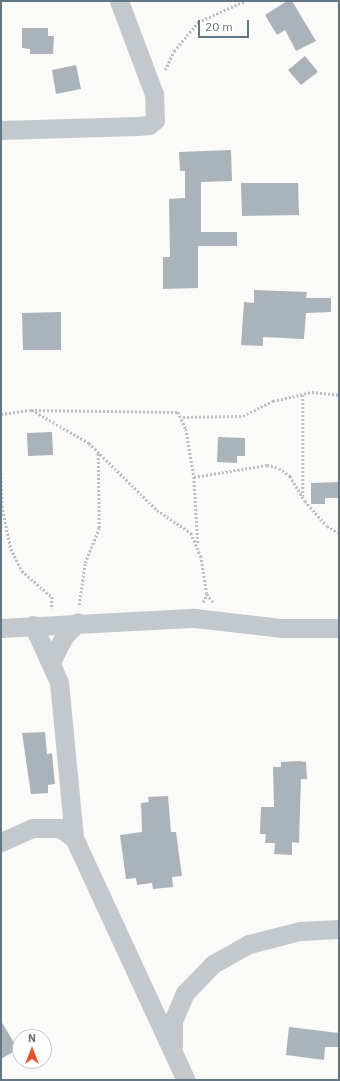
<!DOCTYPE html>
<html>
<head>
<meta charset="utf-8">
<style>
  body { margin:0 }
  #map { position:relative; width:340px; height:1081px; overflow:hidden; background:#fafaf8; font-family:"IBM Plex Sans",sans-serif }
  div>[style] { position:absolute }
  .building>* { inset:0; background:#aab3b9 }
  .path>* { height:2.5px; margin-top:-1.25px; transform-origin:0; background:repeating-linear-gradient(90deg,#bbbfc2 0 2px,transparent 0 4px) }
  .street>* { height:19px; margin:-9.5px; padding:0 9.5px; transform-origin:9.5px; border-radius:9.5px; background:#c3c8cc }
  span { translate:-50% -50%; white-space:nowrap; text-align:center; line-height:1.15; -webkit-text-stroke:4px #fff; paint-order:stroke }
  .frame { position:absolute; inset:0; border:2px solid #657683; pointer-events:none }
  .north { position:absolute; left:12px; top:1029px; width:40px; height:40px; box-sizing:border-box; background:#fff; border:1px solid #c1c8cd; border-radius:50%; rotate:0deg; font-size:11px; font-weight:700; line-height:16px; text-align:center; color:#657683 }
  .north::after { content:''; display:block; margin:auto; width:14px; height:18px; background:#e4572e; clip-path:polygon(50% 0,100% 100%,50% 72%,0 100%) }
  .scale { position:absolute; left:198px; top:20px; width:51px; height:18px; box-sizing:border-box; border:2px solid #657683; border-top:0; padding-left:5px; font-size:12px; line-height:14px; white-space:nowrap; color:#657683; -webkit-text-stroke:3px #fff; paint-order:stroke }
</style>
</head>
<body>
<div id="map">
  <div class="building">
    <i style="clip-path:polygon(287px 1px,292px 1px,316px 41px,296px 51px,285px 30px,277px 35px,265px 15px)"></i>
    <i style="clip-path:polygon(22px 28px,48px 28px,48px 36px,54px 36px,53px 54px,30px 54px,30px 49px,22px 48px)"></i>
    <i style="clip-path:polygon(305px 56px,318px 72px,301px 85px,288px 70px)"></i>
    <i style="clip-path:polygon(76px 65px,81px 89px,56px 94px,52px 70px)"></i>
    <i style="clip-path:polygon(231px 150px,232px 181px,201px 182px,201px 232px,237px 232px,237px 246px,198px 246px,198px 288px,163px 289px,163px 257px,170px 257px,169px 199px,185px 198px,185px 171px,180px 171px,179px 152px)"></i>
    <i style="clip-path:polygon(241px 183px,298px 183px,299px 215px,242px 216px)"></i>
    <i style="clip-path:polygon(254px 290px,307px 292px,306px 298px,331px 298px,331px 312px,306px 313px,304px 339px,263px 337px,263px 346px,241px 345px,244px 302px,254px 303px)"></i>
    <i style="clip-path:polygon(61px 312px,61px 350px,23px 350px,22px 313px)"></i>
    <i style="clip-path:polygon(52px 432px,53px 455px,28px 456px,27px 433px)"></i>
    <i style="clip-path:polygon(218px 437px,245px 438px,245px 456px,237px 456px,237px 463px,217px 462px)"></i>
    <i style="clip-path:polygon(339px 482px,339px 498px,325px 498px,325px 504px,311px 504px,311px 483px)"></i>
    <i style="clip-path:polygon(45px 732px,47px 754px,52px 753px,55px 784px,48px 785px,48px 793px,31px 794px,22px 733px)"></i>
    <i style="clip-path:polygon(299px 761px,306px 762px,307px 779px,301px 779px,299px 843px,292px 842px,292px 855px,274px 854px,275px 843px,265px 843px,266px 834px,260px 834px,261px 807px,274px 807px,273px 767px,281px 767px,281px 762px)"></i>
    <i style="clip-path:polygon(168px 796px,171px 832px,176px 832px,182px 876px,172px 877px,173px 887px,153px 889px,152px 883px,137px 885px,136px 878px,126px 879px,120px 835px,142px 832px,141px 803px,149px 802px,148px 797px)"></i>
    <i style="clip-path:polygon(1px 1021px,18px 1049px,1px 1059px)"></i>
    <i style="clip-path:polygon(289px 1027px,339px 1033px,339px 1047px,325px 1047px,324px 1060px,286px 1055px)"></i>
  </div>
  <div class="path">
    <i style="left:165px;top:70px;width:21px;rotate:-65deg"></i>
    <i style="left:174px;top:51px;width:38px;rotate:-50deg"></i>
    <i style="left:198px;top:22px;width:51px;rotate:-24.1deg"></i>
    <i style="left:303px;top:395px;width:101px;rotate:90deg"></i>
    <i style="left:32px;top:410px;width:66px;rotate:30.1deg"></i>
    <i style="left:89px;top:443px;width:95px;rotate:44.6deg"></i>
    <i style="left:157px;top:510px;width:41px;rotate:34.1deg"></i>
    <i style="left:191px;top:533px;width:25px;rotate:67deg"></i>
    <i style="left:201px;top:556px;width:38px;rotate:81deg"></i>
    <i style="left:207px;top:594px;width:10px;rotate:53deg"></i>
    <i style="left:1px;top:414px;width:30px;rotate:-8deg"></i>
    <i style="left:31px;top:410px;width:147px;rotate:0.8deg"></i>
    <i style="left:178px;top:412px;width:19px;rotate:65deg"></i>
    <i style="left:186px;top:429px;width:49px;rotate:80.5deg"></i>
    <i style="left:194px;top:477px;width:67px;rotate:86.6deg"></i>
    <i style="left:183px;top:417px;width:60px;rotate:-1deg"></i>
    <i style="left:243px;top:416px;width:34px;rotate:-27deg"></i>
    <i style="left:273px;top:401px;width:40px;rotate:-13deg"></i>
    <i style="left:312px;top:392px;width:27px;rotate:6deg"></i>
    <i style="left:1px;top:473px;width:33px;rotate:88deg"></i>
    <i style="left:2px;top:506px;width:44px;rotate:78.2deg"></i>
    <i style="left:11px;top:549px;width:25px;rotate:63deg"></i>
    <i style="left:22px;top:571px;width:40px;rotate:41deg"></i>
    <i style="left:52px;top:597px;width:12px;rotate:90deg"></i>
    <i style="left:194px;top:477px;width:74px;rotate:-9.3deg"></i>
    <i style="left:267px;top:465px;width:12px;rotate:14deg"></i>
    <i style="left:279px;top:468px;width:14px;rotate:36deg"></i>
    <i style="left:290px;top:476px;width:29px;rotate:59deg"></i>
    <i style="left:305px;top:501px;width:33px;rotate:49deg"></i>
    <i style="left:327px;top:526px;width:14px;rotate:30deg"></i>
    <i style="left:203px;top:602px;width:9px;rotate:-63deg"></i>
    <i style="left:79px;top:605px;width:42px;rotate:-81.9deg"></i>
    <i style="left:85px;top:563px;width:38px;rotate:-68deg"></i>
    <i style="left:99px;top:528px;width:76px;rotate:-90.8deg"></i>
  </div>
  <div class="street">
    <i style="left:1px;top:130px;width:136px;rotate:-1.7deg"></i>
    <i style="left:137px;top:126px;width:12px;rotate:-5deg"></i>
    <i style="left:149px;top:125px;width:8px;rotate:-40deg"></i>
    <i style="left:155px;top:120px;width:26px;rotate:-92deg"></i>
    <i style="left:154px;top:94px;width:99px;rotate:-110.6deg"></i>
    <i style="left:33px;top:625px;width:63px;rotate:65.5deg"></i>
    <i style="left:59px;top:682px;width:157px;rotate:84.5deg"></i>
    <i style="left:74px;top:838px;width:267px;rotate:65.2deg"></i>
    <i style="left:1px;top:628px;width:194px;rotate:-3deg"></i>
    <i style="left:195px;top:618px;width:88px;rotate:6.6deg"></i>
    <i style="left:282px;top:628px;width:57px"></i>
    <i style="left:52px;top:660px;width:28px;rotate:-63deg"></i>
    <i style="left:65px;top:635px;width:18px;rotate:-45deg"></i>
    <i style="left:1px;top:842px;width:34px;rotate:-24deg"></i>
    <i style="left:32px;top:828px;width:28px"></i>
    <i style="left:60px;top:828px;width:17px;rotate:36deg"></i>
    <i style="left:173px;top:1046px;width:25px;rotate:-90deg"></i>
    <i style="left:173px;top:1021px;width:30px;rotate:-67deg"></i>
    <i style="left:185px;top:993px;width:40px;rotate:-46deg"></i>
    <i style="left:213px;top:964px;width:41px;rotate:-29.1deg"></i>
    <i style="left:249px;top:944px;width:53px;rotate:-14.3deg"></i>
    <i style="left:300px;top:931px;width:39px;rotate:-3deg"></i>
  </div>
  <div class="frame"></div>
  <div class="north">N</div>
  <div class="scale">20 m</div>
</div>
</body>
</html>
